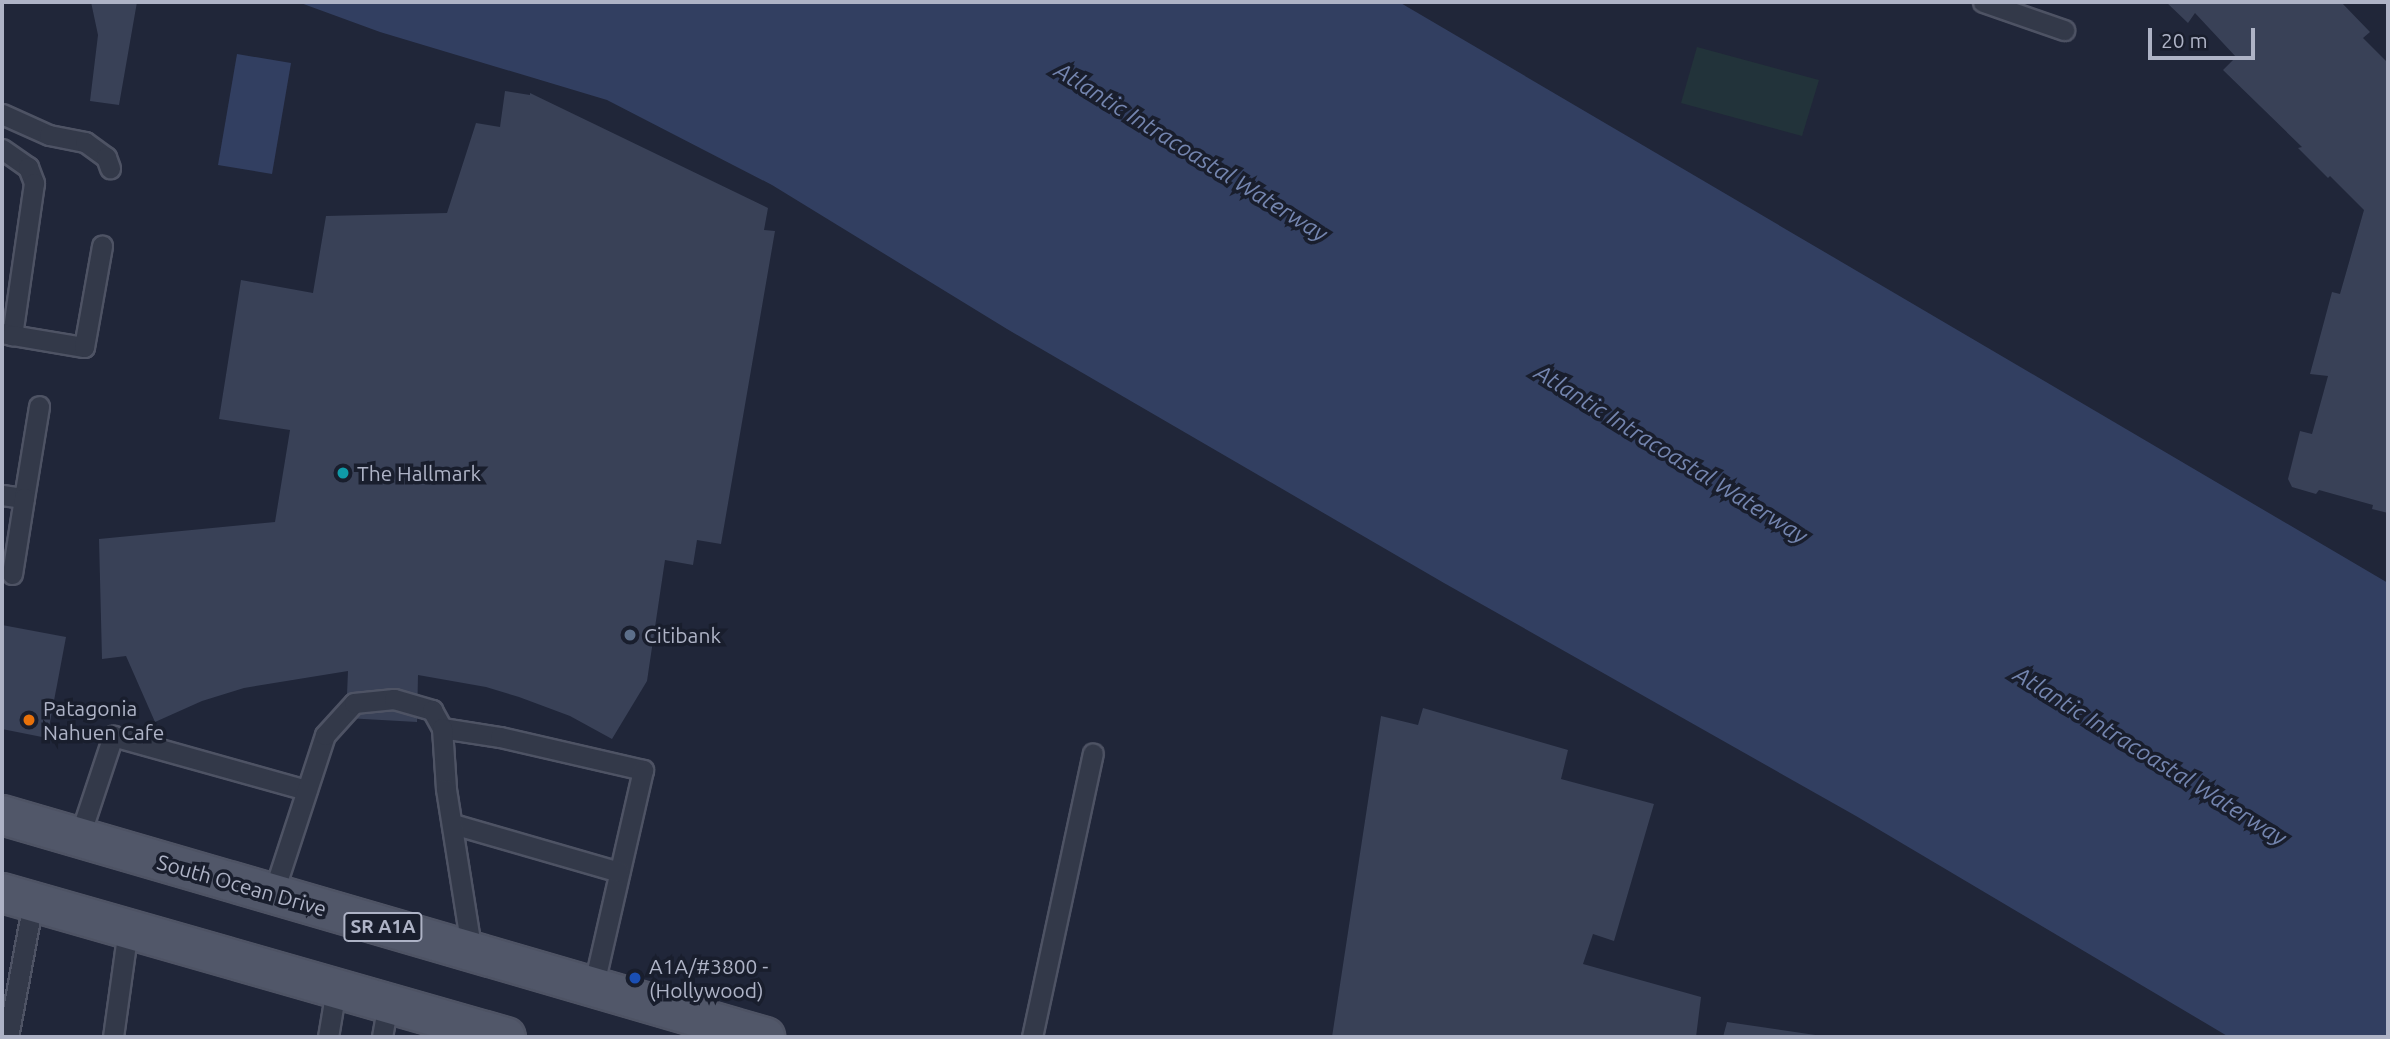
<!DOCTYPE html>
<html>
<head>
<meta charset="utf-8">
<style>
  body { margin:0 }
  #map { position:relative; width:2390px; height:1039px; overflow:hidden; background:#202639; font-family:Ubuntu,sans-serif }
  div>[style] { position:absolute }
  .green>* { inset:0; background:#22333a }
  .water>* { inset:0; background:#323f61 }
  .building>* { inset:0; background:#394157 }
  .roads { filter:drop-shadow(2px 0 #4e5364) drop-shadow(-2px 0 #4e5364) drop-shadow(0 2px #4e5364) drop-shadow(0 -2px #4e5364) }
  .lane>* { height:19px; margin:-9.5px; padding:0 9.5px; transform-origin:9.5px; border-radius:9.5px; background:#333949 }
  .primary>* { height:38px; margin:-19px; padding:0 19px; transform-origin:19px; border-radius:19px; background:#515769 }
  .dots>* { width:19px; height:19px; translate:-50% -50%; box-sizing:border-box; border:4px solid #191e2d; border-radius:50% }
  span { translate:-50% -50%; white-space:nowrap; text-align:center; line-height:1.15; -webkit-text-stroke:7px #191e2d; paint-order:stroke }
  .shield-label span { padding:2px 5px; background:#191e2d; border:2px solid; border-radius:5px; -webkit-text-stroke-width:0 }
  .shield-label { font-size:19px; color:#aeb3c6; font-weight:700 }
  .poi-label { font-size:21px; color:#aeb3c6 }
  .left { translate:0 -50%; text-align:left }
  .street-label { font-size:21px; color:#aeb3c6 }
  .water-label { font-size:23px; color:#7485af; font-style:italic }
  .frame { position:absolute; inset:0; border:4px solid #aeb3c6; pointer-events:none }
  .scale { position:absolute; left:2148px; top:28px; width:107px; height:32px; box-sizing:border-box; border:4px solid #aeb3c6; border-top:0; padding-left:9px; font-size:21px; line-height:24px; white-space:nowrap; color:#aeb3c6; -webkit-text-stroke:5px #191e2d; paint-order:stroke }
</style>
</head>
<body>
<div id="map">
  <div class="green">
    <i style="clip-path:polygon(1697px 47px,1819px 80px,1802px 136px,1681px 103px)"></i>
  </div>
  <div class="water">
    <i style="clip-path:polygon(298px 2px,1399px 2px,2388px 583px,2388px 1037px,2229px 1037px,1856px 816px,1444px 583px,1007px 329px,772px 185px,607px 100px,380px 32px)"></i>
    <i style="clip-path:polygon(237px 54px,291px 63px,272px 174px,218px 165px)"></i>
  </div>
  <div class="building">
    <i style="clip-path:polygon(91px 2px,137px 2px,119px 105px,90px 101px,98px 35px)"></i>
    <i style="clip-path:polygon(2166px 2px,2341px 2px,2370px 32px,2363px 38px,2388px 63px,2388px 513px,2372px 509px,2373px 505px,2319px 490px,2316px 494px,2292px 487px,2288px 479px,2300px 431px,2312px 434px,2328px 376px,2310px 374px,2332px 292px,2340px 294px,2364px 210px,2330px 176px,2328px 178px,2298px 148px,2302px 147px,2223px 70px,2236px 57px,2195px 13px,2188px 23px)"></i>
    <i style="clip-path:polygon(505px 91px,530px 95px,530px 93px,768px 208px,764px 230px,775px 231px,721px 544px,697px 540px,693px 565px,665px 560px,647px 681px,612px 739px,570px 716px,519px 697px,486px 687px,418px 675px,417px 722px,346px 718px,348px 671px,244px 688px,202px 701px,155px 722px,126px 656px,102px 659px,99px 539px,275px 522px,290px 430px,219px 419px,241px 280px,313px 293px,326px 216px,447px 213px,476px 123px,500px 127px)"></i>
    <i style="clip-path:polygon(2px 625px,66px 637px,47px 738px,2px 729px)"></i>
    <i style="clip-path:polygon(1423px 708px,1568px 750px,1561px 779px,1654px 804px,1614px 941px,1593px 934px,1583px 964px,1701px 997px,1696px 1037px,1332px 1037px,1381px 716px,1418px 725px)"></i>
    <i style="clip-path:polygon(1727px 1022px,1822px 1036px,1822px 1037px,1723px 1037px)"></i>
  </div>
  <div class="roads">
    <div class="lane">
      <i style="left:1983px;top:2px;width:86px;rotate:19.1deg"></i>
      <i style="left:2px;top:114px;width:51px;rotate:24.1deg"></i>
      <i style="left:49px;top:135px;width:37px;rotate:11deg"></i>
      <i style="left:85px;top:142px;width:26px;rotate:36deg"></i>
      <i style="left:106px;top:157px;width:12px;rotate:70deg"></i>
      <i style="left:2px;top:149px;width:32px;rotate:35deg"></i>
      <i style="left:28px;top:167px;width:17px;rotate:69deg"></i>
      <i style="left:34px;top:183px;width:154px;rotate:98.2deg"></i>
      <i style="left:12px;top:335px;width:10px;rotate:-169deg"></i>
      <i style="left:12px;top:335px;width:73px;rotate:9.5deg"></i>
      <i style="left:84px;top:347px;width:103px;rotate:-79.9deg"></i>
      <i style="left:2px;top:495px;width:22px;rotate:8deg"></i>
      <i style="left:24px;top:498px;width:93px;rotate:-80.7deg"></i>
      <i style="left:12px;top:574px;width:77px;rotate:-81deg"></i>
      <i style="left:442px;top:728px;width:59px;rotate:8.8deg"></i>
      <i style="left:500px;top:737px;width:147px;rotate:13deg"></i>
      <i style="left:643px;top:770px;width:224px;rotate:102.9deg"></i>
      <i style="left:453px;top:824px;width:173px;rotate:16.1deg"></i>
      <i style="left:79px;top:838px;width:108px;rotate:-71.6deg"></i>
      <i style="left:113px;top:736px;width:201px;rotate:15.6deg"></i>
      <i style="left:273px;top:894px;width:167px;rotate:-71.9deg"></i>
      <i style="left:325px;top:735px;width:43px;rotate:-47.8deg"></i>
      <i style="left:354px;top:703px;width:40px;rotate:-5.7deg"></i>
      <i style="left:394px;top:699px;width:40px;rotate:16deg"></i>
      <i style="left:432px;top:710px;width:21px;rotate:61deg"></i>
      <i style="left:442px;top:728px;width:61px;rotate:86.2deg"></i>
      <i style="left:446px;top:789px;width:166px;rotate:81deg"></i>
      <i style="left:8px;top:1037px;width:137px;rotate:-79.5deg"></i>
      <i style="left:113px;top:1037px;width:109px;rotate:-82.1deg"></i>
      <i style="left:328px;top:1037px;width:49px;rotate:-80.5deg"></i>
      <i style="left:382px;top:1037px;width:34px;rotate:-80deg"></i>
      <i style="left:1032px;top:1037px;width:290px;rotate:-77.9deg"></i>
    </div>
    <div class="primary">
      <i style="left:2px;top:815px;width:795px;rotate:16.22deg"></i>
      <i style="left:2px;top:893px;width:524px;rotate:15.95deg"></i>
    </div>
  </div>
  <div class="dots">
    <i style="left:343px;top:473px;background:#0f9aa8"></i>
    <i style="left:630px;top:635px;background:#5c6f8a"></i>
    <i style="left:29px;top:720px;background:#e8710a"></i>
    <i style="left:635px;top:978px;background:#1a4fb4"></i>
  </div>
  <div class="shield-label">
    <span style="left:383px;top:927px">SR A1A</span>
  </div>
  <div class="poi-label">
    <span class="left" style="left:357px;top:473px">The Hallmark</span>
    <span class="left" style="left:644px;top:635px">Citibank</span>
    <span class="left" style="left:43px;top:720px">Patagonia<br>Nahuen Cafe</span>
    <span class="left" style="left:649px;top:978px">A1A/#3800 -<br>(Hollywood)</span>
  </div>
  <div class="street-label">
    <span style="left:242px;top:885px;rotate:16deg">South Ocean Drive</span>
  </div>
  <div class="water-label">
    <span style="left:1191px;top:152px;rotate:32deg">Atlantic Intracoastal Waterway</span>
    <span style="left:1671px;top:454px;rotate:32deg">Atlantic Intracoastal Waterway</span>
    <span style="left:2150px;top:756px;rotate:32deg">Atlantic Intracoastal Waterway</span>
  </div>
  <div class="frame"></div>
  <div class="scale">20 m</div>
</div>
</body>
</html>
